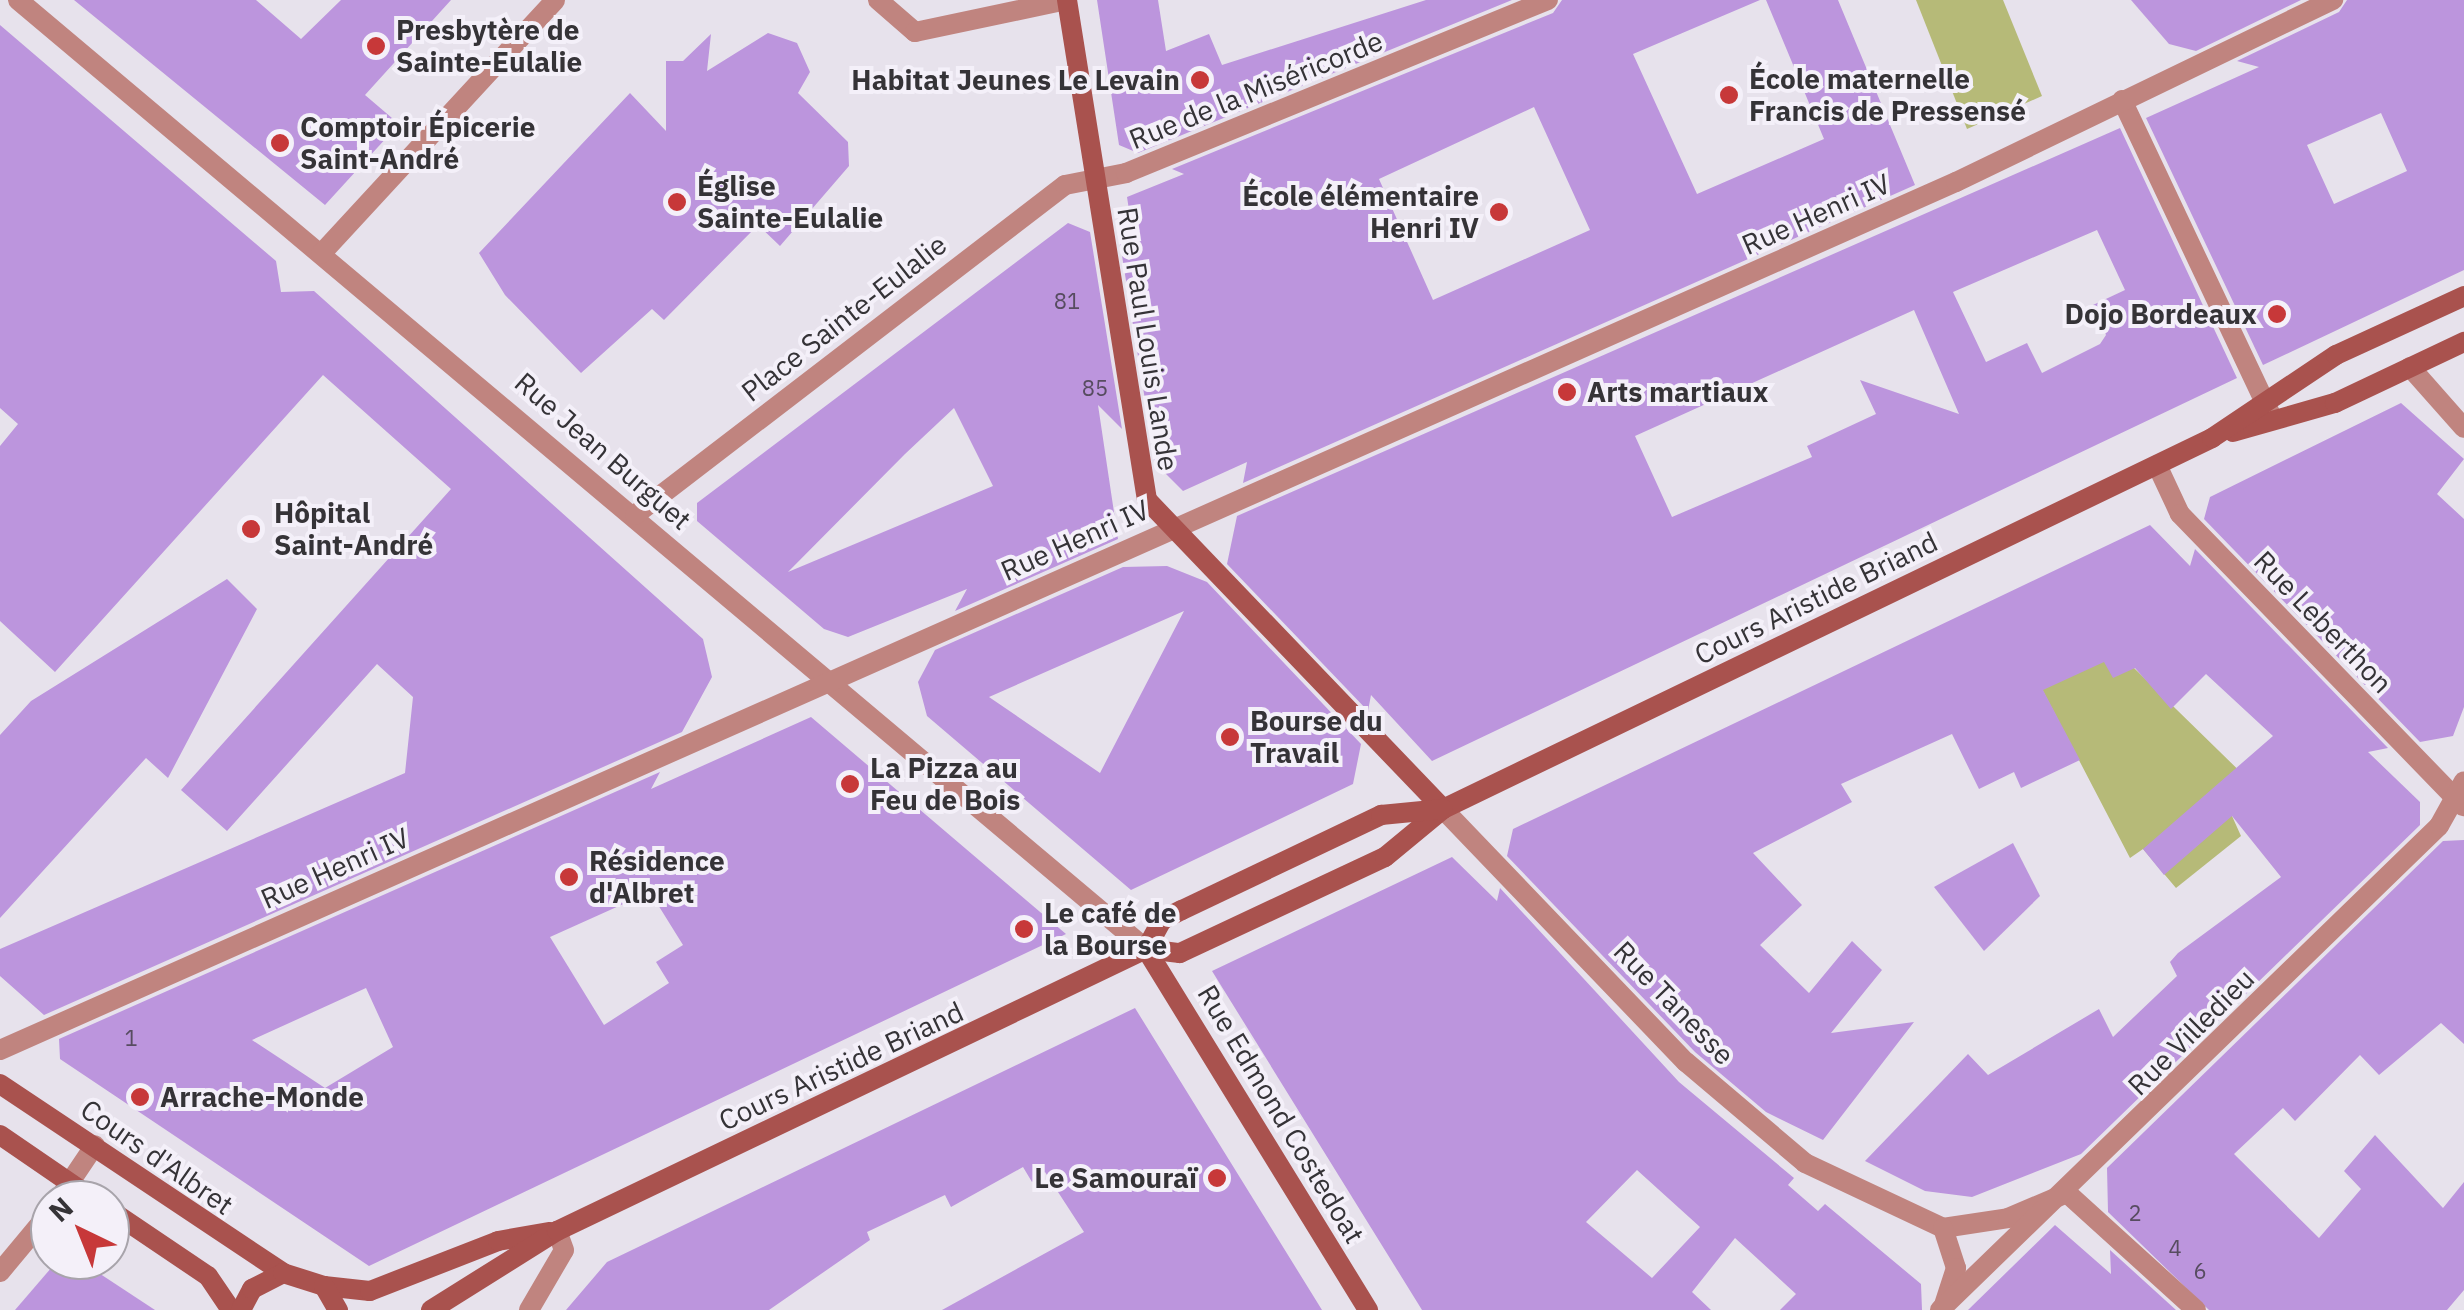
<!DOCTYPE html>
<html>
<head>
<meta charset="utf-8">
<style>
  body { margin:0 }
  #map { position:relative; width:2464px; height:1310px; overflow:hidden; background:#e7e2ec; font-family:"IBM Plex Sans",sans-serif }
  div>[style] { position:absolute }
  .green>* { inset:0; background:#b6ba78 }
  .building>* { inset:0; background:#bc95dd }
  .street>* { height:20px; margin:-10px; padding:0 10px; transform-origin:10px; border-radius:10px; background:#c0847f }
  .secondary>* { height:20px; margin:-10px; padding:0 10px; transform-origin:10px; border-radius:10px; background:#a9524e }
  .dots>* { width:28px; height:28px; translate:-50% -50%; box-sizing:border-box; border:5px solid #f4f0f9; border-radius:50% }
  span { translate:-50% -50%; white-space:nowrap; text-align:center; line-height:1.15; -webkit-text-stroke:8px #f4f0f9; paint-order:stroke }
  .number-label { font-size:22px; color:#574c60 }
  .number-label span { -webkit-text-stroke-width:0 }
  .poi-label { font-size:28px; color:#353337; font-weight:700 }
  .left { translate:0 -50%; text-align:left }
  .right { translate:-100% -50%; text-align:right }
  .street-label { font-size:28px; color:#353337 }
  .north { position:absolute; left:30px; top:1180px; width:100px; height:100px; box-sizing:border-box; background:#f4f0f9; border:2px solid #a8a4ab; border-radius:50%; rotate:317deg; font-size:28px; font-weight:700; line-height:40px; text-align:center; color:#353337 }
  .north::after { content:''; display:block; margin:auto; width:35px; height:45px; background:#c73839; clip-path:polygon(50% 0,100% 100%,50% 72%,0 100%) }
</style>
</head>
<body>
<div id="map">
  <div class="green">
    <i style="clip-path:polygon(1916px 0,2003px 0,2042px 96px,1967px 129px)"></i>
    <i style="clip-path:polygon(1995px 599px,2134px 668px,2260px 791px,2232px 816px,2241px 836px,2176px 888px,2143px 849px,2130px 858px)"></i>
  </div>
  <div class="building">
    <i style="clip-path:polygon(74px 0,256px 0,301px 39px,341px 0,451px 0,365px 95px,399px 124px,325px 205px)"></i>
    <i style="clip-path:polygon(1097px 0,1158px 0,1166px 51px,1209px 34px,1222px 65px,1426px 0,1512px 0,1138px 153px,1119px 145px)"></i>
    <i style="clip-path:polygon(evenodd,1562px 0,1760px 0,1633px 54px,1697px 194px,1824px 139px,1766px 0,1838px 0,1915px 185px,1243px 483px,1247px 462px,1183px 491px,1155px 463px,1120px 243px,1135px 249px,1127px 197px,1184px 174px,1172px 169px,1553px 13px,1562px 0,1534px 107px,1590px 230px,1433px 300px,1379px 179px,1534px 107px)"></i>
    <i style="clip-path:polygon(2131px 0,2301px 0,2196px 51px,2169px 44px)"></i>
    <i style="clip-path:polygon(evenodd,2347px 0,2464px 0,2464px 270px,2263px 365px,2146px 118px,2259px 67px,2237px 61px,2339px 12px,2347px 0,2381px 113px,2407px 171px,2334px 204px,2307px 145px,2381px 113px)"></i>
    <i style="clip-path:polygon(0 25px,276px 261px,281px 292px,314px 291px,703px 639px,712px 677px,682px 732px,44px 1015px,0 976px,0 949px,405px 773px,413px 697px,377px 664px,227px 831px,181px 790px,451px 489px,323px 375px,55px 672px,0 621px,0 446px,18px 424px,0 408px)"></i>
    <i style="clip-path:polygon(768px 33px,797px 43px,810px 72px,798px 93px,848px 142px,849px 166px,780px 246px,758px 225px,664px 320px,652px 309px,581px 373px,505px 295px,479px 253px,630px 93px,666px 131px,666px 61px,683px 61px,711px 34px,707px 71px)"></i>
    <i style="clip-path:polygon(evenodd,2120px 128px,2237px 378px,1432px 761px,1371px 695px,1368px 711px,1227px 564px,1237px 516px,2120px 128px,2097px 230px,2125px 290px,2093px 305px,2106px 335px,2100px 344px,2042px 373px,2027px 343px,1986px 362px,1953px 292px,2097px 230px,2120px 128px,1914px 310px,1959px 414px,1860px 380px,1876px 414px,1807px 446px,1812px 457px,1672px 517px,1635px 436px,1914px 310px)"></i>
    <i style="clip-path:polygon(evenodd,1068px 223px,1090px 232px,1122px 429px,1098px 405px,1118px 539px,955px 611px,967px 589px,848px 637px,824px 629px,697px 521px,697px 503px,1068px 223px,954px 408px,993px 486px,788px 572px,905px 454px,954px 408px)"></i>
    <i style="clip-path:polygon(2401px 403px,2464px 459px,2437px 494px,2464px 519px,2464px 707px,2453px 736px,2420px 742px,2204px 519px,2210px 497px)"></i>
    <i style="clip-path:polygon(2150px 525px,2190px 566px,2195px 549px,2388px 748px,2368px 752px,2420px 802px,2420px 825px,2081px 1154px,1972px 1197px,1925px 1191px,1865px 1161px,1968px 1054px,1988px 1075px,2099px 1009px,2113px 1037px,2177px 976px,2170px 962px,2178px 953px,2281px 877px,2232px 816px,2164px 875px,2143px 849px,2273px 736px,2206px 674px,2171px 709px,2135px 668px,2113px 678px,2104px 662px,2043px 690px,2080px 760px,2021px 788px,2014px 772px,1979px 789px,1952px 734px,1841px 784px,1852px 802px,1753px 853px,1802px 905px,1760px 945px,1809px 993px,1852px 941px,1882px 970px,1831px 1033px,1914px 1022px,1823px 1140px,1766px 1112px,1695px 1052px,1507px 856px,1513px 829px)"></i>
    <i style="clip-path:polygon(evenodd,1167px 566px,1207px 582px,1361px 744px,1353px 784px,1131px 890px,927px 716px,918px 682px,935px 650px,1123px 567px,1167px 566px,1184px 611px,1100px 773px,989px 697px,1184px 611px)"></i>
    <i style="clip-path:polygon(227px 579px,257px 609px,168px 778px,146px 758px,0 918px,0 735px,31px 701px)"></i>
    <i style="clip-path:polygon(evenodd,811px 717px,1066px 934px,369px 1266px,60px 1059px,59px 1039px,660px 772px,651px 789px,811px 717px,650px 892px,683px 945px,656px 962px,669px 983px,604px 1025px,550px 937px,650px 892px,811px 717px,366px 988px,393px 1047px,325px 1088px,252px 1040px,366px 988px)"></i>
    <i style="clip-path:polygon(2464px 840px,2464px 1044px,2441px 1023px,2379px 1075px,2360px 1055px,2295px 1121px,2283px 1108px,2234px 1154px,2319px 1238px,2361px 1189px,2344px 1171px,2375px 1135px,2443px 1208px,2464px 1182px,2464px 1290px,2447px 1310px,2209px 1310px,2108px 1212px,2107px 1168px,2443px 841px)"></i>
    <i style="clip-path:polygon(2013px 843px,2040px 896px,1984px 951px,1934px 887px)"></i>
    <i style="clip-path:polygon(evenodd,1452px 857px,1497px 901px,1500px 888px,1679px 1082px,1794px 1178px,1788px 1185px,1818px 1211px,1825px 1204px,1921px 1284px,1922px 1310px,1780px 1310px,1796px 1294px,1735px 1238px,1692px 1292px,1711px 1310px,1422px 1310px,1212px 971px,1452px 857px,1637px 1170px,1700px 1227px,1652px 1278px,1586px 1222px,1637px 1170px)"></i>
    <i style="clip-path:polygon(1135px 1008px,1322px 1310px,942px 1310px,1084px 1232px,1045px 1172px,1032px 1182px,1023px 1167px,951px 1207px,945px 1195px,867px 1232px,870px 1240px,769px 1310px,566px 1310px,607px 1262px)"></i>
    <i style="clip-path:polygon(2055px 1225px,2111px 1274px,2110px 1250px,2176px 1310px,1968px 1310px)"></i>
    <i style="clip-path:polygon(58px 1260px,79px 1260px,155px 1310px,15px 1310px)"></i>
  </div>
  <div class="street">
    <i style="left:18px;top:0;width:1474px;rotate:40.07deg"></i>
    <i style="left:878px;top:0;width:49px;rotate:40.9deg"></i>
    <i style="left:915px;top:32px;width:155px;rotate:-11.9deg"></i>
    <i style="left:2122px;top:100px;width:348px;rotate:64.7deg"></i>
    <i style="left:321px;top:254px;width:345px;rotate:-47.3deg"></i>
    <i style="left:2410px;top:367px;width:81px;rotate:48.5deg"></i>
    <i style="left:2157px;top:465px;width:54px;rotate:64.9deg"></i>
    <i style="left:2180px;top:514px;width:407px;rotate:45.9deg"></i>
    <i style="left:635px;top:515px;width:542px;rotate:-37.5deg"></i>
    <i style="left:1065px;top:185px;width:62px;rotate:-11.1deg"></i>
    <i style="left:1126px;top:173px;width:456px;rotate:-22.3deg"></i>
    <i style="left:1443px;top:809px;width:351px;rotate:46.2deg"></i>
    <i style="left:1686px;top:1062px;width:156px;rotate:40.3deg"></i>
    <i style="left:1805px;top:1163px;width:153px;rotate:25.2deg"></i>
    <i style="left:1943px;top:1228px;width:66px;rotate:-8.7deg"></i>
    <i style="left:2008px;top:1218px;width:64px;rotate:-23deg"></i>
    <i style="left:0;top:1050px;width:2140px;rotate:-23.93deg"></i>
    <i style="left:1956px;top:182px;width:419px;rotate:-25.8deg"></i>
    <i style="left:2067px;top:1193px;width:174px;rotate:42.2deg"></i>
    <i style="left:58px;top:1200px;width:66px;rotate:-56.1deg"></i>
    <i style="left:1943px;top:1228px;width:42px;rotate:72deg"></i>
    <i style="left:1956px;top:1268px;width:38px;rotate:108deg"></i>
    <i style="left:0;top:1272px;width:78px;rotate:-50.2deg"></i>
    <i style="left:529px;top:1310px;width:69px;rotate:-59.7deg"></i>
    <i style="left:564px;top:1250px;width:20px;rotate:-110deg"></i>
    <i style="left:1940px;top:1310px;width:695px;rotate:-44.13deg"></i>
    <i style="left:2439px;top:826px;width:51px;rotate:-60.9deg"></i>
  </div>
  <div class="secondary">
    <i style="left:1067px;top:0;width:506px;rotate:80.91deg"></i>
    <i style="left:1147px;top:500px;width:428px;rotate:46.2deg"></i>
    <i style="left:2233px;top:432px;width:106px;rotate:-15.9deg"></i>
    <i style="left:2335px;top:403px;width:143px;rotate:-25.3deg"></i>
    <i style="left:1146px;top:949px;width:34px;rotate:7deg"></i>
    <i style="left:1180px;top:953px;width:226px;rotate:-25.1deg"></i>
    <i style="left:1385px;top:857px;width:75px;rotate:-39.6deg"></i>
    <i style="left:1443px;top:809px;width:854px;rotate:-25.75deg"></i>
    <i style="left:2212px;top:438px;width:149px;rotate:-33.8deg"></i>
    <i style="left:2336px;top:355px;width:141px;rotate:-24.7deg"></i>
    <i style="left:1146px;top:949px;width:424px;rotate:58.4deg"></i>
    <i style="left:0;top:1084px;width:340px;rotate:33.7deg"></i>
    <i style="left:0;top:1135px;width:115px;rotate:34.4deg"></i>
    <i style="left:110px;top:1210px;width:118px;rotate:34deg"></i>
    <i style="left:208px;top:1276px;width:41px;rotate:55.9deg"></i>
    <i style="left:324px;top:1286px;width:46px;rotate:6.2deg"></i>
    <i style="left:370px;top:1291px;width:137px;rotate:-21.3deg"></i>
    <i style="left:498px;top:1241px;width:53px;rotate:-9.8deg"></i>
    <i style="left:241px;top:1310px;width:24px;rotate:-62deg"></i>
    <i style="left:252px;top:1289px;width:35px;rotate:-27deg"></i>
    <i style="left:283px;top:1273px;width:43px;rotate:17.6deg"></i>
    <i style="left:324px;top:1286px;width:28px;rotate:60deg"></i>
    <i style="left:431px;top:1310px;width:149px;rotate:-32.1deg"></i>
    <i style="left:557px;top:1231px;width:653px;rotate:-25.58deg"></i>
    <i style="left:1146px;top:949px;width:33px;rotate:-61deg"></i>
    <i style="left:1162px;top:920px;width:22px;rotate:-27deg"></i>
    <i style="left:1182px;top:910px;width:221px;rotate:-25.5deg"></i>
    <i style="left:1381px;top:815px;width:62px;rotate:-5.5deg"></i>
  </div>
  <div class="dots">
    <i style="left:376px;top:46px;background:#c73839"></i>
    <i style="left:1200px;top:80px;background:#c73839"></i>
    <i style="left:1729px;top:95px;background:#c73839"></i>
    <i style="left:280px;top:143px;background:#c73839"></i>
    <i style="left:677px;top:202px;background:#c73839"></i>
    <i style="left:1499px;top:212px;background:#c73839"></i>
    <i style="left:2277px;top:314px;background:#c73839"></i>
    <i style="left:1567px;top:392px;background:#c73839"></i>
    <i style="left:251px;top:529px;background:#c73839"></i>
    <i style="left:1230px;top:737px;background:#c73839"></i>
    <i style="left:850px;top:784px;background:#c73839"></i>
    <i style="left:569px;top:877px;background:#c73839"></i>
    <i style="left:1024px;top:929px;background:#c73839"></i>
    <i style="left:140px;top:1097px;background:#c73839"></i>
    <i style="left:1217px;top:1178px;background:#c73839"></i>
  </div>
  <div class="number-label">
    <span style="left:1067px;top:301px">81</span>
    <span style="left:1095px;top:388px">85</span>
    <span style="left:131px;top:1038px">1</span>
    <span style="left:2135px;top:1213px">2</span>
    <span style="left:2175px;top:1248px">4</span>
    <span style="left:2200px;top:1271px">6</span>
  </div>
  <div class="poi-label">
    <span class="left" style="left:396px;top:46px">Presbytère de<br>Sainte-Eulalie</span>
    <span class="left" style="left:1749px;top:95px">École maternelle<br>Francis de Pressensé</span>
    <span class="right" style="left:1180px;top:80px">Habitat Jeunes Le Levain</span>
    <span class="left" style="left:300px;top:143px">Comptoir Épicerie<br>Saint-André</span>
    <span class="left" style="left:697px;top:202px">Église<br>Sainte-Eulalie</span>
    <span class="right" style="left:1479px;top:212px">École élémentaire<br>Henri IV</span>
    <span class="right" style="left:2257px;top:314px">Dojo Bordeaux</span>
    <span class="left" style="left:1587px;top:392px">Arts martiaux</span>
    <span class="left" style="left:274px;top:529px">Hôpital<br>Saint-André</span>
    <span class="left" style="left:1250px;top:737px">Bourse du<br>Travail</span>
    <span class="left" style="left:870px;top:784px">La Pizza au<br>Feu de Bois</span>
    <span class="left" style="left:589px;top:877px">Résidence<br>d'Albret</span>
    <span class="left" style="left:1044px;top:929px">Le café de<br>la Bourse</span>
    <span class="left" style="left:160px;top:1097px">Arrache-Monde</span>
    <span class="right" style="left:1197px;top:1178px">Le Samouraï</span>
  </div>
  <div class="street-label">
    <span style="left:1256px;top:90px;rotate:-22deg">Rue de la Miséricorde</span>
    <span style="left:1816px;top:214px;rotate:-24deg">Rue Henri IV</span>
    <span style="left:844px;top:318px;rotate:-38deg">Place Sainte-Eulalie</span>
    <span style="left:1148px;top:339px;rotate:81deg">Rue Paul Louis Lande</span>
    <span style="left:603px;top:451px;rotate:41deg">Rue Jean Burguet</span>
    <span style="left:1075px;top:540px;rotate:-24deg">Rue Henri IV</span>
    <span style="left:1816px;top:598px;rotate:-26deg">Cours Aristide Briand</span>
    <span style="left:2323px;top:622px;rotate:46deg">Rue Leberthon</span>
    <span style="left:335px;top:868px;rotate:-24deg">Rue Henri IV</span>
    <span style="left:1674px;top:1003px;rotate:46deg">Rue Tanesse</span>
    <span style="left:2191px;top:1032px;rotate:-45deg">Rue Villedieu</span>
    <span style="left:841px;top:1066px;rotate:-25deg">Cours Aristide Briand</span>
    <span style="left:1281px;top:1114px;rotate:59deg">Rue Edmond Costedoat</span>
    <span style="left:157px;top:1157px;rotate:35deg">Cours d'Albret</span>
  </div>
  <div class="north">N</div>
</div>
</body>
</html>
